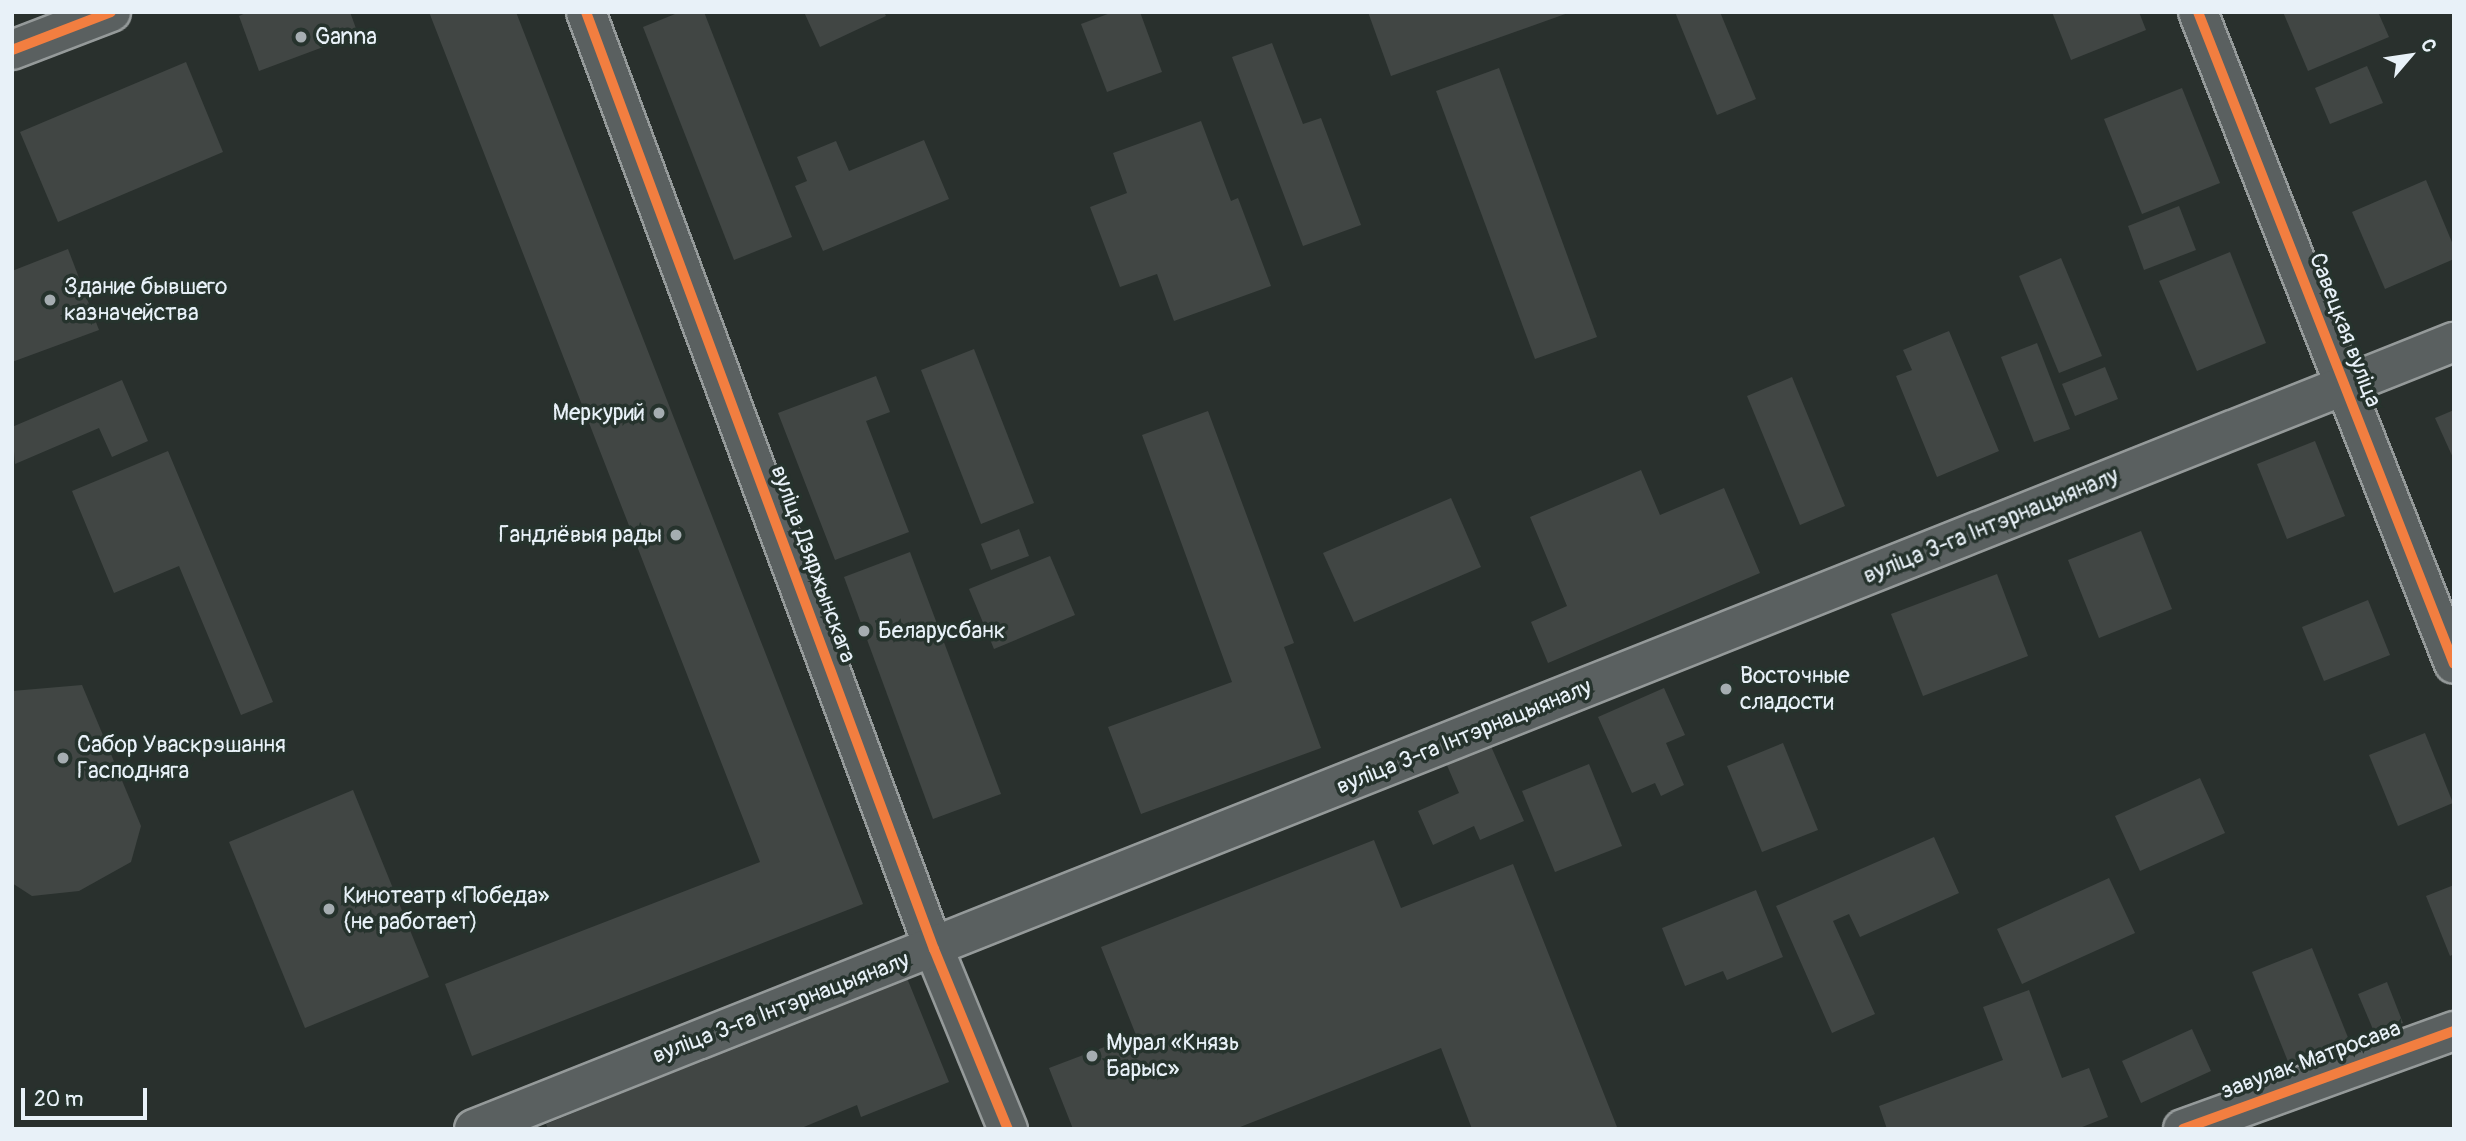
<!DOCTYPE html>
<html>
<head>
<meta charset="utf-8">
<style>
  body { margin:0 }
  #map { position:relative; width:2466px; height:1141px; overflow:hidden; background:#29302d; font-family:Pangolin,sans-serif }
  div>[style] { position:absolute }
  .building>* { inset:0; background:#414644 }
  .roads { filter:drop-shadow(2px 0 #959a9a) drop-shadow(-2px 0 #959a9a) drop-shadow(0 2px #959a9a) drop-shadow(0 -2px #959a9a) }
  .street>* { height:38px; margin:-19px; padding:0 19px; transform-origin:19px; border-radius:19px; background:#5a6060 }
  .secondary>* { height:38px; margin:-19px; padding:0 19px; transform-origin:19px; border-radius:19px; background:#5a6060 }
  .primary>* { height:38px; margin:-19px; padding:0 19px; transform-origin:19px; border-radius:19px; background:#5a6060 }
  .cycleway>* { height:10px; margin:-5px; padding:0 5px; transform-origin:5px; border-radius:5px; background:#f27e40 }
  .dots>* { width:19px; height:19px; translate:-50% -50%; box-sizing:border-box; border:4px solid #26332d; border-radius:50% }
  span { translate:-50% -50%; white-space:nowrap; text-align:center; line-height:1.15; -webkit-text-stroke:7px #26332d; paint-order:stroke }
  .poi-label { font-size:23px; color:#e8f1f8 }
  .left { translate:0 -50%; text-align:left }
  .right { translate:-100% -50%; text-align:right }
  .street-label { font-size:23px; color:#e8f1f8 }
  .frame { position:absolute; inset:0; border:14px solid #e8f1f8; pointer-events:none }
  .north { position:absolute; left:2375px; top:21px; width:70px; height:70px; -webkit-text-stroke:5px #26332d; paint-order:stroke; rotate:61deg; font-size:19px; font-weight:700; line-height:28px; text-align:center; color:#e8f1f8 }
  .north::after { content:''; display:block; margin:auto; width:24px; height:32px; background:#e8f1f8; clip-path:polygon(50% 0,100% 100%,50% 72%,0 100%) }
  .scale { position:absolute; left:21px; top:1088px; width:126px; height:32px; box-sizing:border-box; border:4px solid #e8f1f8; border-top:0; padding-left:9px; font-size:21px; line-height:24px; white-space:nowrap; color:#e8f1f8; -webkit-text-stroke:5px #26332d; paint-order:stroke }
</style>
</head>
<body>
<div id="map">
  <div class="building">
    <i style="clip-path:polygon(248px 12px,350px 12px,358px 34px,259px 71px,239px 16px)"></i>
    <i style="clip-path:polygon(429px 12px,516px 12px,863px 904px,472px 1056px,445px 984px,760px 862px)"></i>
    <i style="clip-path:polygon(680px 12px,704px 12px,792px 237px,734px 260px,643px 27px)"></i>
    <i style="clip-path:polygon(804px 12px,884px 12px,886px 16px,820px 47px)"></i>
    <i style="clip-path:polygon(1113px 12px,1140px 12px,1162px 72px,1107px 92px,1081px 24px)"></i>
    <i style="clip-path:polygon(1368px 12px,1568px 12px,1568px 13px,1391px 76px)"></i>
    <i style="clip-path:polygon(1675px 12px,1720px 12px,1756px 99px,1717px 115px)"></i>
    <i style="clip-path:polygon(2052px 12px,2139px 12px,2146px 30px,2071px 60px)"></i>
    <i style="clip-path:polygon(2283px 12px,2378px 12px,2389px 37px,2308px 71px)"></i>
    <i style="clip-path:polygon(1272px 43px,1303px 124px,1321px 118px,1361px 225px,1303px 246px,1232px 57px)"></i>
    <i style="clip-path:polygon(186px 62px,223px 152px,58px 222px,20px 132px)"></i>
    <i style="clip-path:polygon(2367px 66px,2383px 103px,2330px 124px,2315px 88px)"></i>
    <i style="clip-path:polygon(1499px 68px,1597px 337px,1535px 359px,1436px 91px)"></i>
    <i style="clip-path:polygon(2182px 88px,2220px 183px,2142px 214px,2104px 119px)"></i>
    <i style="clip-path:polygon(1201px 121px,1231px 201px,1238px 198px,1271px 286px,1174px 321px,1157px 274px,1120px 287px,1090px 207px,1127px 193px,1113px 153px)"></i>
    <i style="clip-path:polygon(924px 140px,949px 199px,823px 251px,795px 186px,807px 181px,797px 157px,836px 141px,849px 171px)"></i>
    <i style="clip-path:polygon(2426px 180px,2454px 247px,2454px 259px,2385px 289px,2352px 212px)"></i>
    <i style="clip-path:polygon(2179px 206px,2196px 250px,2144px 270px,2128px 226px)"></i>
    <i style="clip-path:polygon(68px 249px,99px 330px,12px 362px,12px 271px)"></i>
    <i style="clip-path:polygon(2230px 252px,2266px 343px,2197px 371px,2159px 281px)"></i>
    <i style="clip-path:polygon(2061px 258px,2102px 356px,2059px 373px,2019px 276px)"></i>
    <i style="clip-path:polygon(1949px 331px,1999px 451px,1937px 477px,1896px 376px,1912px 370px,1903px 350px)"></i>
    <i style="clip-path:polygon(2037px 343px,2070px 429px,2034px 442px,2001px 357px)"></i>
    <i style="clip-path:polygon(974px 349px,1034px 503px,981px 524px,921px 370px)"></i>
    <i style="clip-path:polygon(2105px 367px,2118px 399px,2075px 416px,2062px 384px)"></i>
    <i style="clip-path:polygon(876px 376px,890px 412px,866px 421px,909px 532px,835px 560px,778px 413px)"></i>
    <i style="clip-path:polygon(1792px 377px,1845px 506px,1800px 525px,1747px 396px)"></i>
    <i style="clip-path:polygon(122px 380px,148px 441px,112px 457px,99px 428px,15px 464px,12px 427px)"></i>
    <i style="clip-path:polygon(2454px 410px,2454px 460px,2435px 418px)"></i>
    <i style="clip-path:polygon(1208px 411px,1294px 643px,1284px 647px,1321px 748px,1141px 814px,1108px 727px,1232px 682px,1142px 435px)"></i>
    <i style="clip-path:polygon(2315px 441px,2345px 516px,2287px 539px,2257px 464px)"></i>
    <i style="clip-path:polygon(168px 451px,273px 702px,241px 715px,179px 566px,114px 593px,72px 491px)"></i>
    <i style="clip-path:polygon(1641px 470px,1660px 515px,1724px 488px,1760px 573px,1548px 663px,1531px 622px,1567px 606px,1530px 517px)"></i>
    <i style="clip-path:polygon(1451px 498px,1481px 567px,1354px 622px,1323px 553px)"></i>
    <i style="clip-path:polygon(1019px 529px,1029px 556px,991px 570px,981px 544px)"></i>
    <i style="clip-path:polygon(2141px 531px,2172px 609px,2099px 638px,2068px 560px)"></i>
    <i style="clip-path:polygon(910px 552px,1001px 794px,933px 819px,844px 577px)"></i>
    <i style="clip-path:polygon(1050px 556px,1075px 615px,994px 649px,969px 589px)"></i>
    <i style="clip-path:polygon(1997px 574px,2028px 656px,1923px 696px,1891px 614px)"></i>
    <i style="clip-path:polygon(2368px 600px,2390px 655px,2324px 681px,2302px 627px)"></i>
    <i style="clip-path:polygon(82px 685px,141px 826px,131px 862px,79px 891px,32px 896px,12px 883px,12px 691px)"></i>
    <i style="clip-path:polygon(1664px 688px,1685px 735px,1666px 743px,1684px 785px,1661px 796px,1655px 783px,1632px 793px,1598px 717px)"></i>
    <i style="clip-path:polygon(2425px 733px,2453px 803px,2398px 826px,2369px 755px)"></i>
    <i style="clip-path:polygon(1783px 743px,1818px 830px,1762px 852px,1727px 766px)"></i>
    <i style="clip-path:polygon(1490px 744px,1524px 821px,1480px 840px,1474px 826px,1433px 845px,1418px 811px,1459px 793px,1446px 763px)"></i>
    <i style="clip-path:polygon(1589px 764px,1622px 846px,1555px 872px,1522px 791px)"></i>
    <i style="clip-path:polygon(2200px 778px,2225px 833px,2140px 871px,2115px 816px)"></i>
    <i style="clip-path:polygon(353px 790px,429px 977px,305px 1028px,229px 842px)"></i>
    <i style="clip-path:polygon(1934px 837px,1959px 893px,1860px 937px,1849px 914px,1833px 921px,1875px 1014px,1832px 1033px,1776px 906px)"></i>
    <i style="clip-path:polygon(1374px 840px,1401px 908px,1513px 864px,1617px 1127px,1472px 1129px,1441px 1048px,1235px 1129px,1073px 1129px,1049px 1068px,1136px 1035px,1101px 947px)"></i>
    <i style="clip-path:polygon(2109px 878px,2135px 933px,2022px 984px,1997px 929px)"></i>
    <i style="clip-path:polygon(2454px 885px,2454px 954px,2450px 956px,2426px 896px)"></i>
    <i style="clip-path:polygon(1756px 890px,1783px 957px,1727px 980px,1723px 971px,1685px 986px,1662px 928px)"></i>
    <i style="clip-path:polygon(2312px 948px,2349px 1040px,2289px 1064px,2252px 972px)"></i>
    <i style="clip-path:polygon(907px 978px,949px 1082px,861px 1117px,857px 1105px,799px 1129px,548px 1129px,546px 1124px)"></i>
    <i style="clip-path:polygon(2387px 982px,2403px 1023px,2375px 1034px,2358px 994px)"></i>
    <i style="clip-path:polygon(2029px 990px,2062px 1078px,2089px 1068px,2108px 1117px,2077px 1129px,1887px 1129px,1879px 1106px,2003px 1060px,1983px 1007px)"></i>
    <i style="clip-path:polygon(2192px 1029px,2211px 1071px,2141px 1103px,2122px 1061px)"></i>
  </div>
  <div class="roads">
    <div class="street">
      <i style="left:2198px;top:12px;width:700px;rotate:68.56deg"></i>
      <i style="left:2183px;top:1129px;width:288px;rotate:-19.9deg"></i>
    </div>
    <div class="secondary">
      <i style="left:586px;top:12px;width:1000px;rotate:69.63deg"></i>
      <i style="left:934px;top:949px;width:195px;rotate:67.7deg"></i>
    </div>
    <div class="primary">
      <i style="left:12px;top:50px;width:106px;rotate:-21deg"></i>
      <i style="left:474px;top:1129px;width:2131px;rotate:-21.68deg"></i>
    </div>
  </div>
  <div class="cycleway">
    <i style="left:586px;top:12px;width:1000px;rotate:69.63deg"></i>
    <i style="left:934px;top:949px;width:195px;rotate:67.7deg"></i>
    <i style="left:2198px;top:12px;width:700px;rotate:68.56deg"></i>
    <i style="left:12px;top:50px;width:106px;rotate:-21deg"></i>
    <i style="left:2183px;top:1129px;width:288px;rotate:-19.9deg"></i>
  </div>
  <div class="dots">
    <i style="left:301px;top:37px;background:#a5adb1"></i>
    <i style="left:50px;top:300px;background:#a5adb1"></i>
    <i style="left:659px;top:413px;background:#a5adb1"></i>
    <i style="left:676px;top:535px;background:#a5adb1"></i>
    <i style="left:864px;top:631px;background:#a5adb1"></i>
    <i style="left:1726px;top:689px;background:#a5adb1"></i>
    <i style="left:63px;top:758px;background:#a5adb1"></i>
    <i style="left:329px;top:909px;background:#a5adb1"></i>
    <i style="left:1092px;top:1056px;background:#a5adb1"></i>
  </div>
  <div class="poi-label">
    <span class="left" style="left:315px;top:37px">Ganna</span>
    <span class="left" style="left:64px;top:300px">Здание бывшего<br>казначейства</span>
    <span class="right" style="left:645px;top:413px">Меркурий</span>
    <span class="right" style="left:662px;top:535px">Гандлёвыя рады</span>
    <span class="left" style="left:878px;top:631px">Беларусбанк</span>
    <span class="left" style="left:1740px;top:689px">Восточные<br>сладости</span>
    <span class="left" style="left:77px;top:758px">Сабор Уваскрэшання<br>Гасподняга</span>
    <span class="left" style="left:343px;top:909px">Кинотеатр «Победа»<br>(не работает)</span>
    <span class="left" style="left:1106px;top:1056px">Мурал «Князь<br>Барыс»</span>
  </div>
  <div class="street-label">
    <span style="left:2345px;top:330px;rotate:69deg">Савецкая вуліца</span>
    <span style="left:1991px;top:526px;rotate:-22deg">вуліца 3-га Інтэрнацыяналу</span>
    <span style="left:813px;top:564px;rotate:70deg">вуліца Дзяржынскага</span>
    <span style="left:1464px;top:737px;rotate:-22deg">вуліца 3-га Інтэрнацыяналу</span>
    <span style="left:781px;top:1008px;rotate:-21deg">вуліца 3-га Інтэрнацыяналу</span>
    <span style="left:2311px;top:1060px;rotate:-20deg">завулак Матросава</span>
  </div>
  <div class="frame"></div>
  <div class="north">С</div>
  <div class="scale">20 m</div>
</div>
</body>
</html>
